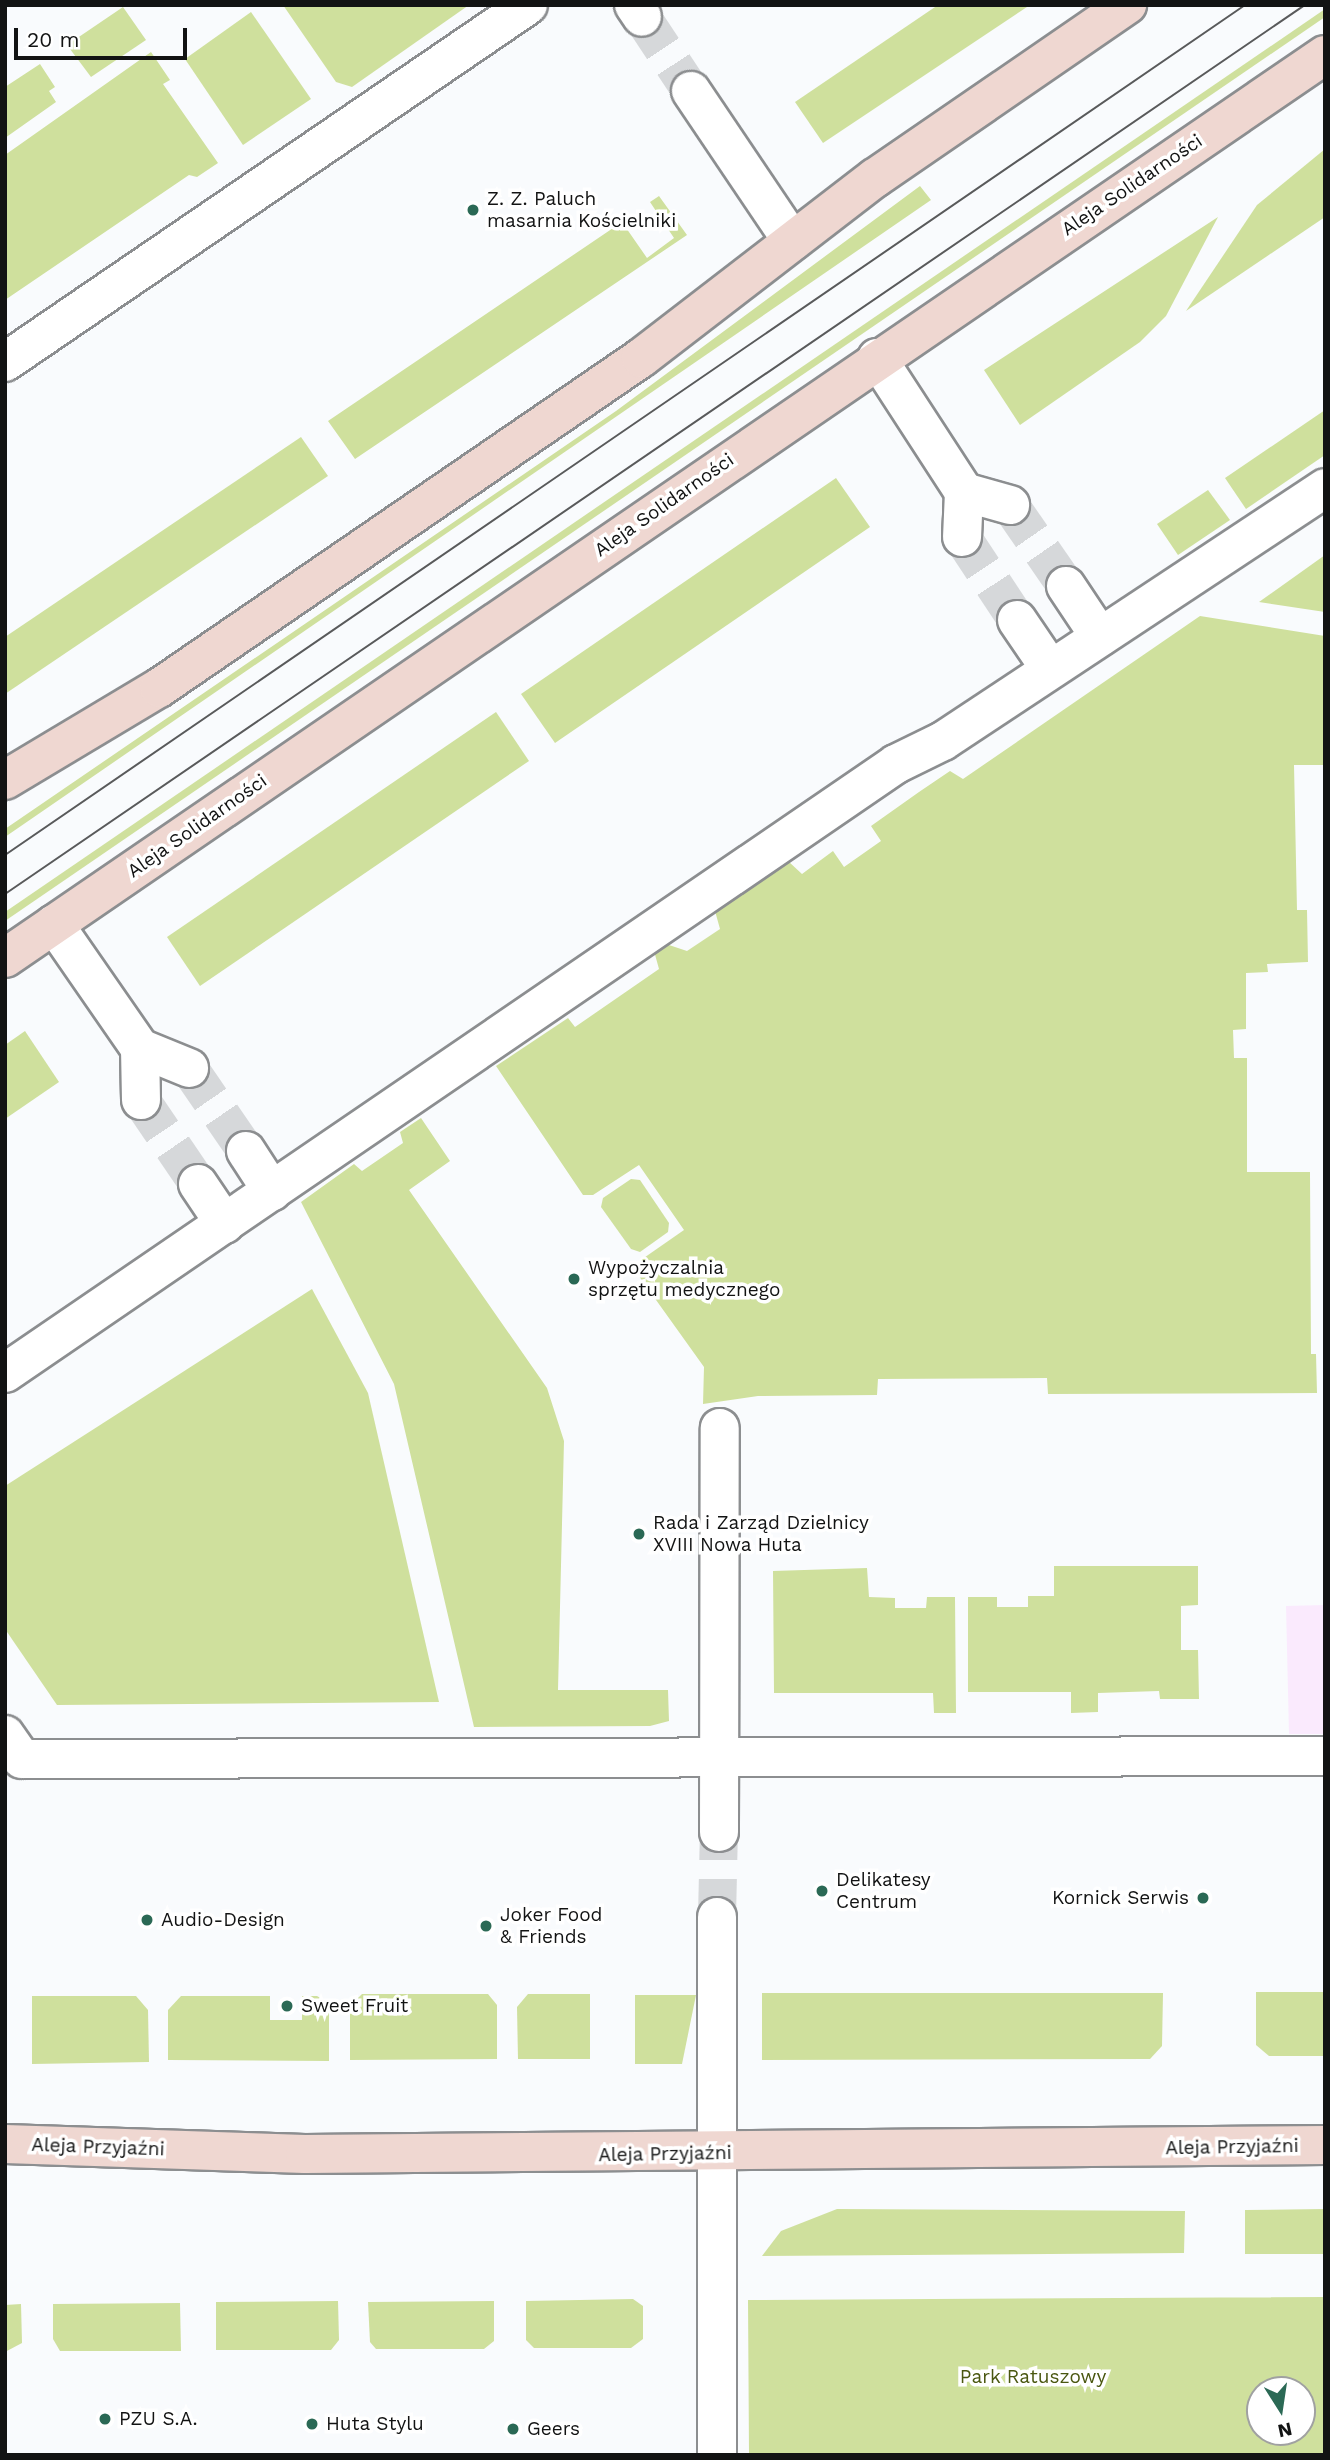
<!DOCTYPE html>
<html>
<head>
<meta charset="utf-8">
<style>
  body { margin:0 }
  #map { position:relative; width:1330px; height:2460px; overflow:hidden; background:#f9fbfd; font-family:"Work Sans",sans-serif }
  div>[style] { position:absolute }
  .industrial>* { inset:0; background:#faeafd }
  .green>* { inset:0; background:#cfe09d }
  .street-tunnel>* { height:38px; margin-top:-19px; transform-origin:0; background:repeating-linear-gradient(90deg,#d6d8da 0 38px,transparent 0 57px) }
  .roads { filter:drop-shadow(2px 0 #8c8e90) drop-shadow(-2px 0 #8c8e90) drop-shadow(0 2px #8c8e90) drop-shadow(0 -2px #8c8e90) }
  .street>* { height:38px; margin:-19px; padding:0 19px; transform-origin:19px; border-radius:19px; background:#fff }
  .secondary>* { height:38px; margin:-19px; padding:0 19px; transform-origin:19px; border-radius:19px; background:#efd7d1 }
  .tram>* { height:2px; margin:-1px; padding:0 1px; transform-origin:1px; border-radius:1px; background:#595a5b }
  .dots>* { width:19px; height:19px; translate:-50% -50%; box-sizing:border-box; border:4px solid #fff; border-radius:50% }
  span { translate:-50% -50%; white-space:nowrap; text-align:center; line-height:1.15; -webkit-text-stroke:7px #fff; paint-order:stroke }
  .street-label { font-size:19px; color:#121313 }
  .poi-label { font-size:19px; color:#121313 }
  .left { translate:0 -50%; text-align:left }
  .right { translate:-100% -50%; text-align:right }
  .park-label { font-size:19px; color:#4a5710 }
  .frame { position:absolute; inset:0; border:7px solid #121313; pointer-events:none }
  .north { position:absolute; left:1246px; top:2376px; width:70px; height:70px; box-sizing:border-box; background:#fff; border:2px solid #a0a1a1; border-radius:50%; rotate:168deg; font-size:19px; font-weight:700; line-height:28px; text-align:center; color:#121313 }
  .north::after { content:''; display:block; margin:auto; width:24px; height:32px; background:#2b6955; clip-path:polygon(50% 0,100% 100%,50% 72%,0 100%) }
  .scale { position:absolute; left:14px; top:28px; width:173px; height:32px; box-sizing:border-box; border:4px solid #121313; border-top:0; padding-left:9px; font-size:21px; line-height:24px; white-space:nowrap; color:#121313; -webkit-text-stroke:5px #fff; paint-order:stroke }
</style>
</head>
<body>
<div id="map">
  <div class="industrial">
    <i style="clip-path:polygon(1325px 1605px,1325px 1734px,1289px 1734px,1286px 1606px)"></i>
  </div>
  <div class="green">
    <i style="clip-path:polygon(283px 5px,469px 5px,352px 87px,336px 82px)"></i>
    <i style="clip-path:polygon(938px 5px,1030px 5px,823px 143px,795px 102px)"></i>
    <i style="clip-path:polygon(123px 7px,146px 40px,91px 77px,67px 45px)"></i>
    <i style="clip-path:polygon(1325px 9px,1325px 17px,5px 921px,5px 912px)"></i>
    <i style="clip-path:polygon(251px 12px,311px 99px,243px 145px,185px 59px)"></i>
    <i style="clip-path:polygon(151px 52px,170px 80px,163px 84px,218px 163px,197px 177px,189px 175px,5px 300px,5px 155px)"></i>
    <i style="clip-path:polygon(40px 64px,55px 87px,49px 91px,56px 102px,5px 138px,5px 87px)"></i>
    <i style="clip-path:polygon(1325px 149px,1325px 217px,1186px 311px,1257px 205px)"></i>
    <i style="clip-path:polygon(920px 186px,931px 200px,5px 837px,5px 829px,616px 411px)"></i>
    <i style="clip-path:polygon(659px 196px,687px 235px,355px 459px,328px 421px,622px 222px,647px 258px,674px 238px,650px 202px)"></i>
    <i style="clip-path:polygon(1218px 217px,1166px 316px,1140px 342px,1020px 425px,984px 370px)"></i>
    <i style="clip-path:polygon(1325px 410px,1325px 455px,1246px 509px,1225px 478px)"></i>
    <i style="clip-path:polygon(301px 437px,328px 476px,5px 694px,5px 637px)"></i>
    <i style="clip-path:polygon(836px 478px,870px 527px,555px 743px,521px 694px)"></i>
    <i style="clip-path:polygon(1208px 490px,1230px 520px,1178px 555px,1157px 524px)"></i>
    <i style="clip-path:polygon(1325px 555px,1325px 612px,1259px 602px)"></i>
    <i style="clip-path:polygon(1200px 616px,1325px 636px,1325px 765px,1294px 765px,1297px 910px,1307px 910px,1308px 962px,1267px 964px,1268px 972px,1246px 973px,1246px 1029px,1233px 1030px,1234px 1058px,1247px 1058px,1247px 1172px,1310px 1172px,1311px 1354px,1316px 1354px,1317px 1393px,1048px 1394px,1047px 1378px,878px 1379px,877px 1395px,758px 1396px,703px 1404px,704px 1367px,636px 1272px,638px 1262px,684px 1230px,639px 1165px,593px 1195px,583px 1195px,496px 1066px,568px 1018px,575px 1027px,659px 969px,654px 951px,660px 942px,687px 951px,720px 929px,715px 911px,777px 863px,788px 861px,802px 874px,833px 851px,844px 867px,881px 841px,871px 826px,919px 792px,950px 771px,963px 779px)"></i>
    <i style="clip-path:polygon(496px 712px,529px 761px,200px 986px,167px 937px)"></i>
    <i style="clip-path:polygon(25px 1031px,59px 1082px,5px 1119px,5px 1045px)"></i>
    <i style="clip-path:polygon(421px 1118px,450px 1161px,409px 1190px,547px 1388px,564px 1441px,558px 1690px,668px 1690px,669px 1721px,650px 1726px,474px 1727px,394px 1384px,301px 1202px,354px 1164px,362px 1171px,403px 1143px,400px 1132px)"></i>
    <i style="clip-path:polygon(631px 1179px,640px 1180px,669px 1223px,668px 1232px,640px 1252px,631px 1249px,601px 1207px,603px 1198px)"></i>
    <i style="clip-path:polygon(312px 1289px,368px 1393px,439px 1702px,57px 1705px,5px 1629px,5px 1486px)"></i>
    <i style="clip-path:polygon(1054px 1566px,1198px 1566px,1198px 1605px,1181px 1606px,1181px 1650px,1198px 1650px,1199px 1699px,1160px 1699px,1159px 1691px,1098px 1693px,1098px 1712px,1071px 1713px,1071px 1692px,968px 1692px,968px 1597px,997px 1597px,997px 1607px,1028px 1607px,1028px 1596px,1054px 1596px)"></i>
    <i style="clip-path:polygon(867px 1568px,869px 1597px,895px 1598px,895px 1608px,926px 1608px,927px 1597px,955px 1597px,956px 1713px,934px 1713px,933px 1693px,774px 1693px,773px 1571px)"></i>
    <i style="clip-path:polygon(1256px 1992px,1325px 1992px,1325px 2056px,1269px 2056px,1256px 2045px)"></i>
    <i style="clip-path:polygon(762px 1993px,1163px 1993px,1162px 2046px,1150px 2059px,762px 2060px)"></i>
    <i style="clip-path:polygon(362px 1994px,488px 1994px,497px 2005px,497px 2059px,350px 2060px,350px 2006px)"></i>
    <i style="clip-path:polygon(528px 1994px,590px 1994px,590px 2059px,518px 2059px,517px 2007px)"></i>
    <i style="clip-path:polygon(635px 1995px,696px 1995px,682px 2064px,635px 2064px)"></i>
    <i style="clip-path:polygon(32px 1996px,136px 1996px,148px 2010px,149px 2062px,32px 2064px)"></i>
    <i style="clip-path:polygon(181px 1996px,270px 1996px,270px 2020px,302px 2020px,302px 1996px,317px 1996px,329px 2003px,329px 2061px,168px 2060px,168px 2010px)"></i>
    <i style="clip-path:polygon(837px 2209px,1185px 2211px,1184px 2253px,762px 2256px,781px 2231px)"></i>
    <i style="clip-path:polygon(1325px 2209px,1325px 2254px,1245px 2254px,1245px 2210px)"></i>
    <i style="clip-path:polygon(evenodd,1325px 2297px,1325px 2455px,749px 2455px,748px 2300px,1325px 2297px,1260px 2390px,1302px 2390px,1302px 2432px,1260px 2432px,1260px 2390px)"></i>
    <i style="clip-path:polygon(633px 2299px,643px 2306px,643px 2339px,631px 2348px,534px 2348px,526px 2340px,526px 2301px)"></i>
    <i style="clip-path:polygon(338px 2301px,339px 2340px,331px 2350px,216px 2350px,216px 2302px)"></i>
    <i style="clip-path:polygon(494px 2301px,494px 2341px,484px 2349px,376px 2349px,370px 2342px,368px 2302px)"></i>
    <i style="clip-path:polygon(180px 2303px,181px 2351px,60px 2351px,53px 2339px,53px 2304px)"></i>
    <i style="clip-path:polygon(21px 2304px,22px 2343px,5px 2352px,5px 2305px)"></i>
  </div>
  <div class="street-tunnel">
    <i style="left:642px;top:17px;width:89px;rotate:56.5deg"></i>
    <i style="left:1010px;top:505px;width:98px;rotate:55.3deg"></i>
    <i style="left:962px;top:537px;width:100px;rotate:56.5deg"></i>
    <i style="left:189px;top:1068px;width:101px;rotate:55.5deg"></i>
    <i style="left:141px;top:1100px;width:102px;rotate:55.8deg"></i>
    <i style="left:717px;top:1917px;width:85px;rotate:-88.7deg"></i>
  </div>
  <div class="roads">
    <div class="street">
      <i style="left:634px;top:5px;width:14px;rotate:56deg"></i>
      <i style="left:691px;top:91px;width:181px;rotate:56deg"></i>
      <i style="left:877px;top:358px;width:160px;rotate:57deg"></i>
      <i style="left:964px;top:492px;width:45px;rotate:92.5deg"></i>
      <i style="left:5px;top:362px;width:633px;rotate:-34.32deg"></i>
      <i style="left:964px;top:492px;width:48px;rotate:15.8deg"></i>
      <i style="left:1066px;top:586px;width:61px;rotate:56.3deg"></i>
      <i style="left:1017px;top:620px;width:57px;rotate:55.8deg"></i>
      <i style="left:54px;top:924px;width:151px;rotate:55.3deg"></i>
      <i style="left:140px;top:1048px;width:53px;rotate:22.2deg"></i>
      <i style="left:140px;top:1048px;width:52px;rotate:88.9deg"></i>
      <i style="left:246px;top:1151px;width:48px;rotate:57deg"></i>
      <i style="left:198px;top:1184px;width:48px;rotate:56deg"></i>
      <i style="left:5px;top:1373px;width:1079px;rotate:-34.35deg"></i>
      <i style="left:896px;top:764px;width:52px;rotate:-26.1deg"></i>
      <i style="left:943px;top:741px;width:458px;rotate:-33.5deg"></i>
      <i style="left:5px;top:1735px;width:29px;rotate:55deg"></i>
      <i style="left:22px;top:1759px;width:1303px;rotate:-0.13deg"></i>
      <i style="left:719px;top:1832px;width:404px;rotate:-89.9deg"></i>
      <i style="left:717px;top:1917px;width:538px;rotate:90deg"></i>
    </div>
    <div class="secondary">
      <i style="left:5px;top:780px;width:179px;rotate:-30.9deg"></i>
      <i style="left:159px;top:688px;width:584px;rotate:-34.4deg"></i>
      <i style="left:641px;top:358px;width:295px;rotate:-37.6deg"></i>
      <i style="left:875px;top:178px;width:306px;rotate:-34.5deg"></i>
      <i style="left:5px;top:958px;width:1599px;rotate:-34.38deg"></i>
      <i style="left:5px;top:2144px;width:300px;rotate:1.9deg"></i>
      <i style="left:305px;top:2154px;width:1020px;rotate:-0.51deg"></i>
    </div>
  </div>
  <div class="tram">
    <i style="left:5px;top:855px;width:1503px;rotate:-34.43deg"></i>
    <i style="left:5px;top:894px;width:1575px;rotate:-34.37deg"></i>
  </div>
  <div class="dots">
    <i style="left:473px;top:210px;background:#2b6955"></i>
    <i style="left:574px;top:1279px;background:#2b6955"></i>
    <i style="left:639px;top:1534px;background:#2b6955"></i>
    <i style="left:822px;top:1891px;background:#2b6955"></i>
    <i style="left:1203px;top:1898px;background:#2b6955"></i>
    <i style="left:147px;top:1920px;background:#2b6955"></i>
    <i style="left:486px;top:1926px;background:#2b6955"></i>
    <i style="left:287px;top:2006px;background:#2b6955"></i>
    <i style="left:105px;top:2419px;background:#2b6955"></i>
    <i style="left:312px;top:2424px;background:#2b6955"></i>
    <i style="left:513px;top:2429px;background:#2b6955"></i>
  </div>
  <div class="street-label">
    <span style="left:1132px;top:185px;rotate:-34deg">Aleja Solidarności</span>
    <span style="left:664px;top:505px;rotate:-35deg">Aleja Solidarności</span>
    <span style="left:197px;top:826px;rotate:-35deg">Aleja Solidarności</span>
    <span style="left:98px;top:2147px;rotate:2deg">Aleja Przyjaźni</span>
    <span style="left:1232px;top:2147px;rotate:-1deg">Aleja Przyjaźni</span>
    <span style="left:665px;top:2154px;rotate:-1deg">Aleja Przyjaźni</span>
  </div>
  <div class="poi-label">
    <span class="left" style="left:487px;top:210px">Z. Z. Paluch<br>masarnia Kościelniki</span>
    <span class="left" style="left:588px;top:1279px">Wypożyczalnia<br>sprzętu medycznego</span>
    <span class="left" style="left:653px;top:1534px">Rada i Zarząd Dzielnicy<br>XVIII Nowa Huta</span>
    <span class="left" style="left:836px;top:1891px">Delikatesy<br>Centrum</span>
    <span class="right" style="left:1189px;top:1898px">Kornick Serwis</span>
    <span class="left" style="left:500px;top:1926px">Joker Food<br>&amp; Friends</span>
    <span class="left" style="left:161px;top:1920px">Audio-Design</span>
    <span class="left" style="left:301px;top:2006px">Sweet Fruit</span>
    <span class="left" style="left:119px;top:2419px">PZU S.A.</span>
    <span class="left" style="left:326px;top:2424px">Huta Stylu</span>
    <span class="left" style="left:527px;top:2429px">Geers</span>
  </div>
  <div class="park-label">
    <span style="left:1033px;top:2377px">Park Ratuszowy</span>
  </div>
  <div class="frame"></div>
  <div class="north">N</div>
  <div class="scale">20 m</div>
</div>
</body>
</html>
